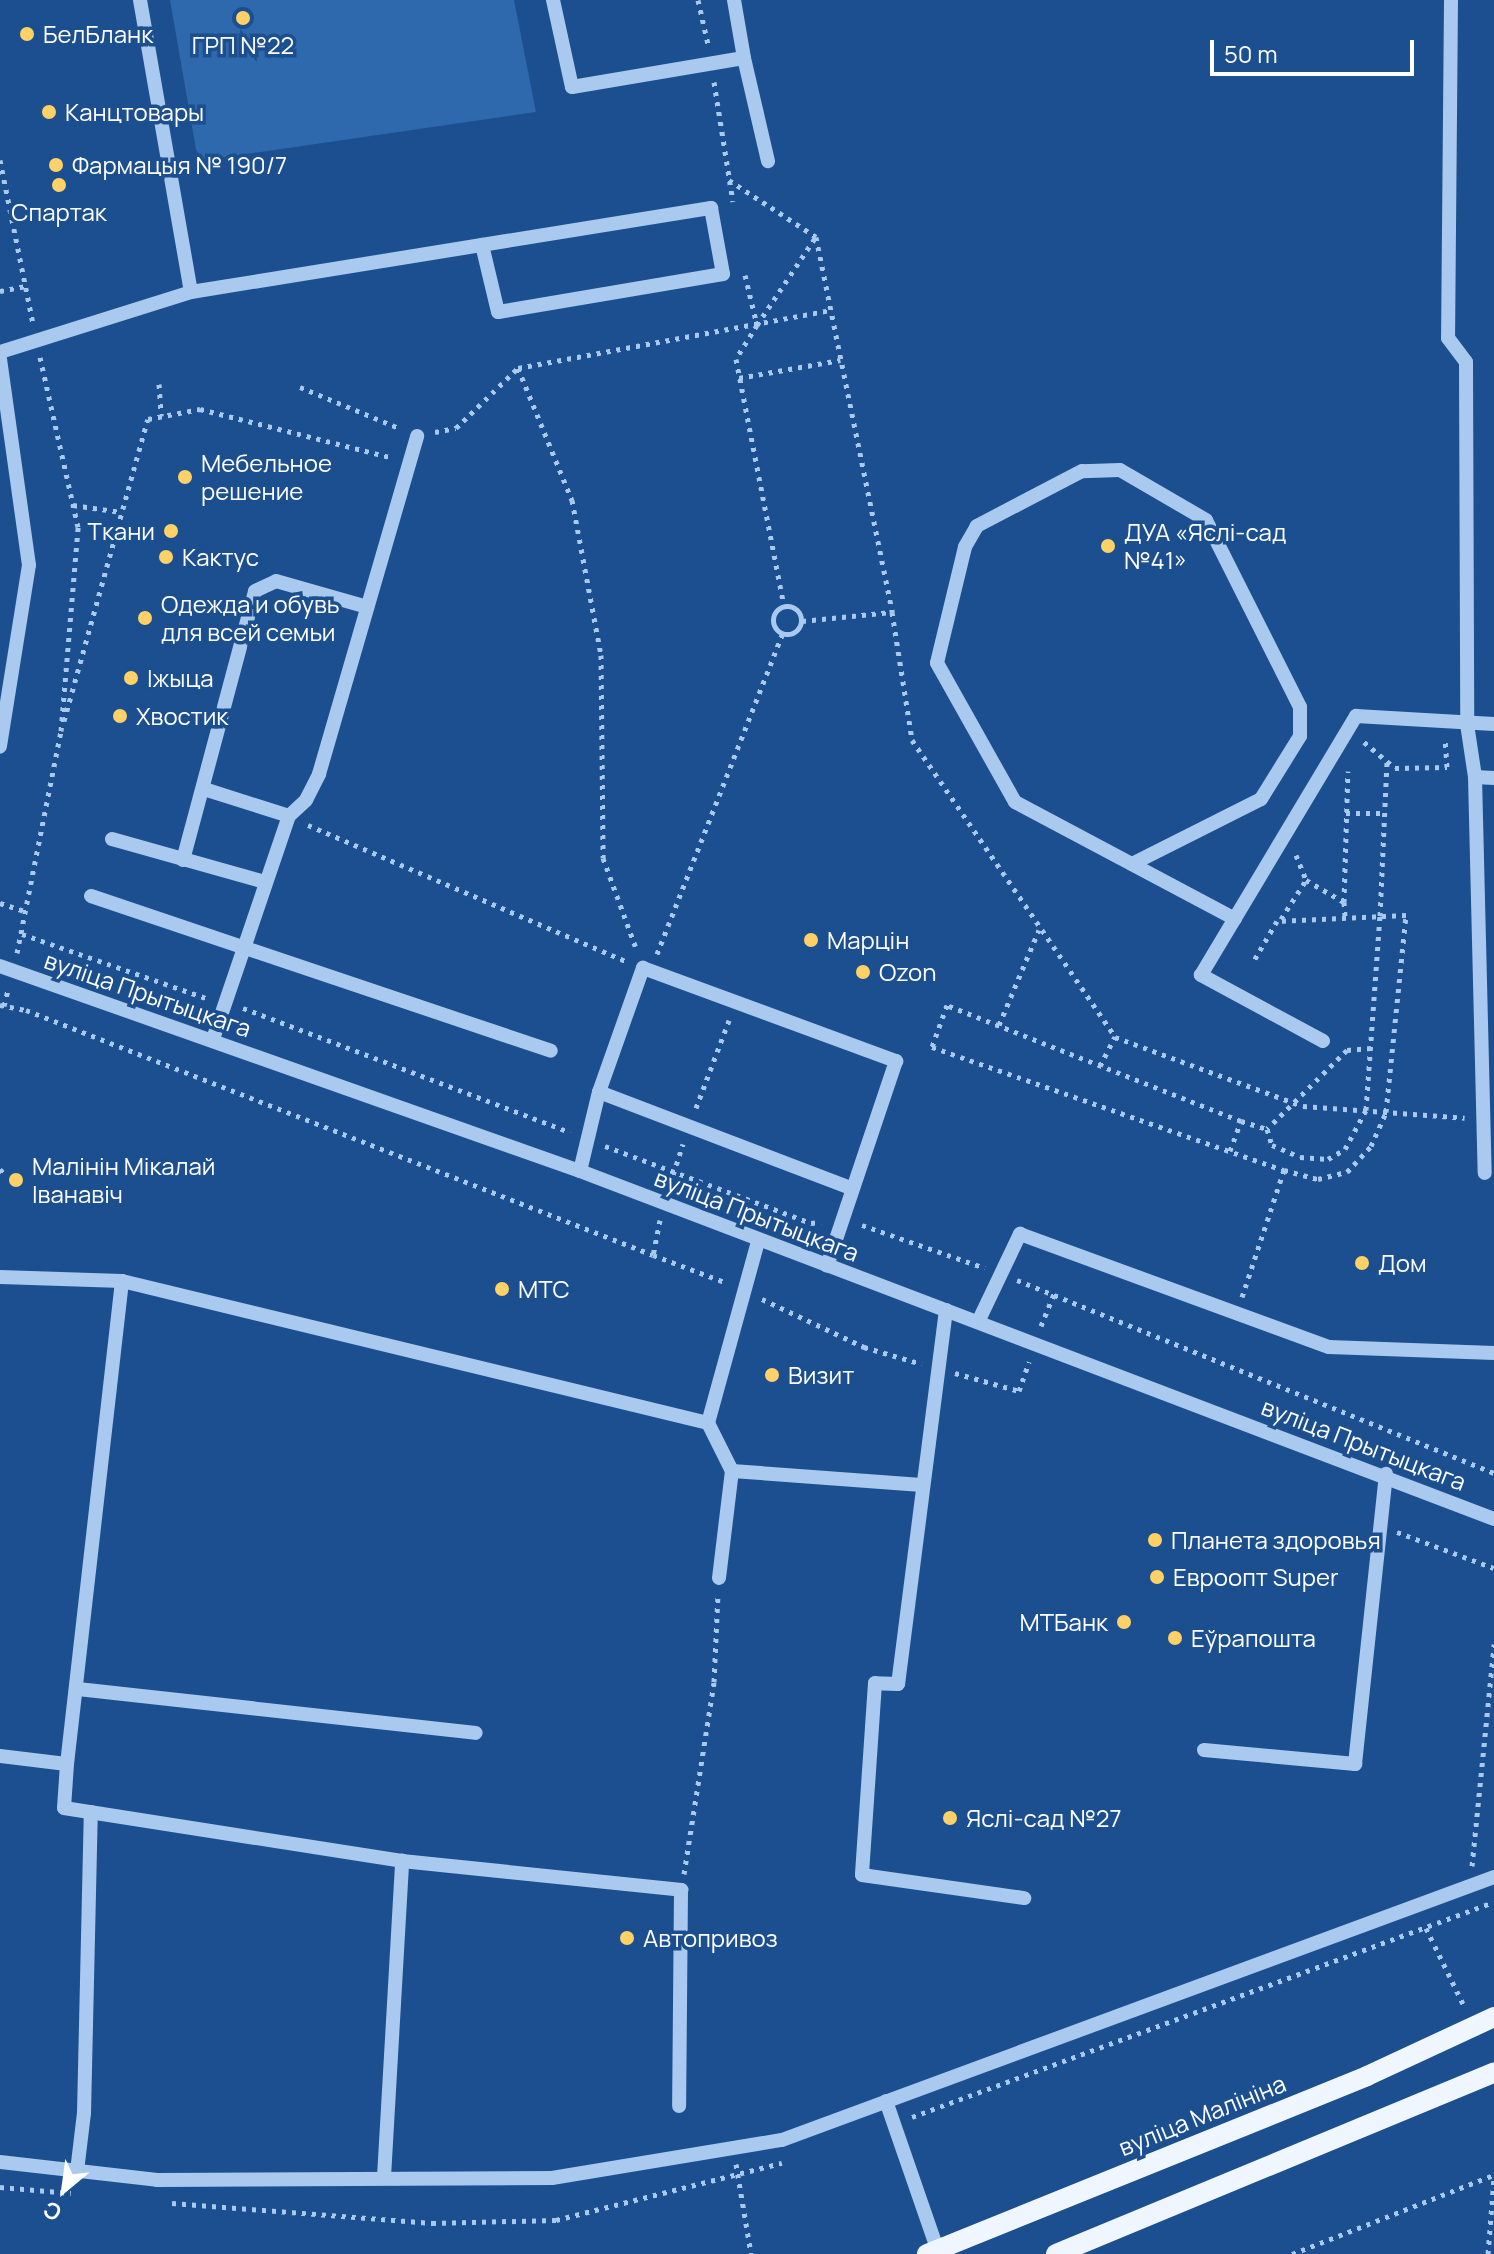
<!DOCTYPE html>
<html>
<head>
<meta charset="utf-8">
<style>
  body { margin:0 }
  #map { position:relative; width:1494px; height:2254px; overflow:hidden; background:#1b4f8f; font-family:Manrope,sans-serif }
  div>[style] { position:absolute }
  .green>* { inset:0; background:#2e69ad }
  .path>* { height:5px; margin-top:-2.5px; transform-origin:0; background:repeating-linear-gradient(90deg,#a9c9ee 0 4px,transparent 0 10px) }
  .path>.ring { margin:-2.5px; padding:0; box-sizing:content-box; background:none; border:5px solid #a9c9ee; border-radius:50% }
  .minor>* { height:14px; margin:-7px; padding:0 7px; transform-origin:7px; border-radius:7px; background:#a9c9ee }
  .major>* { height:20px; margin:-10px; padding:0 10px; transform-origin:10px; border-radius:10px; background:#f0f6ff }
  .dots>* { width:22px; height:22px; translate:-50% -50%; box-sizing:border-box; border:4px solid #1b4f8f; border-radius:50% }
  span { translate:-50% -50%; white-space:nowrap; text-align:center; line-height:1.15; -webkit-text-stroke:7px #1b4f8f; paint-order:stroke }
  .poi-label { font-size:24px; color:#fff }
  .left { translate:0 -50%; text-align:left }
  .right { translate:-100% -50%; text-align:right }
  .street-label { font-size:24px; color:#fff }
  .north { position:absolute; left:24px; top:2150px; width:80px; height:80px; -webkit-text-stroke:6px #1b4f8f; paint-order:stroke; rotate:209deg; font-size:22px; font-weight:700; line-height:32px; text-align:center; color:#fff }
  .north::after { content:''; display:block; margin:auto; width:28px; height:36px; background:#fff; clip-path:polygon(50% 0,100% 100%,50% 72%,0 100%) }
  .scale { position:absolute; left:1210px; top:40px; width:204px; height:36px; box-sizing:border-box; border:4px solid #fff; border-top:0; padding-left:10px; font-size:24px; line-height:28px; white-space:nowrap; color:#fff; -webkit-text-stroke:6px #1b4f8f; paint-order:stroke }
</style>
</head>
<body>
<div id="map">
  <div class="green">
    <i style="clip-path:polygon(170px 0,514px 0,536px 112px,198px 161px)"></i>
  </div>
  <div class="path">
    <i style="left:698px;top:0;width:45px;rotate:77.2deg"></i>
    <i style="left:714px;top:82px;width:121px;rotate:81deg"></i>
    <i style="left:0;top:160px;width:166px;rotate:78.6deg"></i>
    <i style="left:729px;top:180px;width:104px;rotate:33.2deg"></i>
    <i style="left:816px;top:237px;width:383px;rotate:78.5deg"></i>
    <i style="left:892px;top:612px;width:130px;rotate:81.1deg"></i>
    <i style="left:912px;top:740px;width:360px;rotate:55.6deg"></i>
    <i style="left:1115px;top:1037px;width:200px;rotate:20.2deg"></i>
    <i style="left:1303px;top:1106px;width:162px;rotate:4.2deg"></i>
    <i style="left:745px;top:275px;width:51px;rotate:76.5deg"></i>
    <i style="left:757px;top:325px;width:40px;rotate:122deg"></i>
    <i style="left:736px;top:359px;width:252px;rotate:79deg"></i>
    <i style="left:0;top:291px;width:25px;rotate:-11deg"></i>
    <i style="left:757px;top:325px;width:105px;rotate:-56.3deg"></i>
    <i style="left:518px;top:368px;width:143px;rotate:67.8deg"></i>
    <i style="left:572px;top:500px;width:158px;rotate:79.4deg"></i>
    <i style="left:601px;top:655px;width:203px;rotate:89.4deg"></i>
    <i style="left:603px;top:858px;width:99px;rotate:69.9deg"></i>
    <i style="left:739px;top:378px;width:103px;rotate:-10.1deg"></i>
    <i style="left:159px;top:384px;width:32px;rotate:86deg"></i>
    <i style="left:300px;top:387px;width:107px;rotate:22.5deg"></i>
    <i style="left:435px;top:432px;width:21px;rotate:-11deg"></i>
    <i style="left:456px;top:428px;width:86px;rotate:-44.1deg"></i>
    <i style="left:518px;top:368px;width:319px;rotate:-10.5deg"></i>
    <i style="left:73px;top:505px;width:49px;rotate:8.3deg"></i>
    <i class="ring" style="left:773px;top:606px;width:23px;height:23px"></i>
    <i style="left:802px;top:621px;width:90px;rotate:-5.7deg"></i>
    <i style="left:64px;top:721px;width:313px;rotate:-74.5deg"></i>
    <i style="left:148px;top:419px;width:53px;rotate:-10.9deg"></i>
    <i style="left:200px;top:409px;width:199px;rotate:14.2deg"></i>
    <i style="left:1364px;top:742px;width:40px;rotate:40deg"></i>
    <i style="left:1395px;top:768px;width:52px;rotate:-1.1deg"></i>
    <i style="left:1447px;top:767px;width:27px;rotate:-94deg"></i>
    <i style="left:1346px;top:813px;width:39px"></i>
    <i style="left:308px;top:825px;width:346px;rotate:23.2deg"></i>
    <i style="left:1296px;top:855px;width:27px;rotate:68deg"></i>
    <i style="left:1344px;top:902px;width:131px;rotate:-88.3deg"></i>
    <i style="left:0;top:903px;width:26px;rotate:18deg"></i>
    <i style="left:1281px;top:919px;width:46px;rotate:-57.3deg"></i>
    <i style="left:1306px;top:880px;width:44px;rotate:30.1deg"></i>
    <i style="left:1344px;top:902px;width:16px;rotate:86deg"></i>
    <i style="left:22px;top:934px;width:195px;rotate:19.2deg"></i>
    <i style="left:17px;top:953px;width:226px;rotate:-78.8deg"></i>
    <i style="left:61px;top:731px;width:205px;rotate:-85.2deg"></i>
    <i style="left:78px;top:527px;width:174px;rotate:-102.6deg"></i>
    <i style="left:657px;top:954px;width:345px;rotate:-68.6deg"></i>
    <i style="left:0;top:1005px;width:26px;rotate:11deg"></i>
    <i style="left:26px;top:1010px;width:673px;rotate:21.34deg"></i>
    <i style="left:4px;top:1006px;width:16px;rotate:-76deg"></i>
    <i style="left:243px;top:1008px;width:350px;rotate:20.8deg"></i>
    <i style="left:999px;top:1025px;width:103px;rotate:-67.2deg"></i>
    <i style="left:1371px;top:1048px;width:24px;rotate:175deg"></i>
    <i style="left:1347px;top:1050px;width:112px;rotate:135.4deg"></i>
    <i style="left:1267px;top:1129px;width:17px;rotate:73deg"></i>
    <i style="left:1272px;top:1145px;width:30px;rotate:23deg"></i>
    <i style="left:1300px;top:1157px;width:28px;rotate:4deg"></i>
    <i style="left:1328px;top:1159px;width:20px;rotate:-30deg"></i>
    <i style="left:1345px;top:1149px;width:44px;rotate:-61.7deg"></i>
    <i style="left:1366px;top:1110px;width:195px;rotate:-85.9deg"></i>
    <i style="left:1380px;top:916px;width:155px;rotate:-87.4deg"></i>
    <i style="left:1100px;top:1066px;width:33px;rotate:-63deg"></i>
    <i style="left:696px;top:1108px;width:94px;rotate:-69.4deg"></i>
    <i style="left:1241px;top:1121px;width:27px;rotate:17deg"></i>
    <i style="left:605px;top:1146px;width:220px;rotate:20.5deg"></i>
    <i style="left:811px;top:1223px;width:10px;rotate:-6deg"></i>
    <i style="left:1230px;top:1151px;width:32px;rotate:-70deg"></i>
    <i style="left:1241px;top:1121px;width:316px;rotate:-158.5deg"></i>
    <i style="left:947px;top:1005px;width:45px;rotate:109.7deg"></i>
    <i style="left:932px;top:1047px;width:373px;rotate:19.3deg"></i>
    <i style="left:1284px;top:1170px;width:35px;rotate:15deg"></i>
    <i style="left:1318px;top:1179px;width:30px;rotate:-14deg"></i>
    <i style="left:1347px;top:1172px;width:35px;rotate:-47deg"></i>
    <i style="left:1371px;top:1146px;width:37px;rotate:-66deg"></i>
    <i style="left:1386px;top:1112px;width:198px;rotate:-84.2deg"></i>
    <i style="left:1406px;top:915px;width:129px;rotate:177.3deg"></i>
    <i style="left:1277px;top:921px;width:48px;rotate:120.3deg"></i>
    <i style="left:0;top:1169px;width:8px;rotate:50deg"></i>
    <i style="left:670px;top:1184px;width:42px;rotate:-72deg"></i>
    <i style="left:660px;top:1220px;width:36px;rotate:101deg"></i>
    <i style="left:653px;top:1255px;width:79px;rotate:20.7deg"></i>
    <i style="left:862px;top:1225px;width:130px;rotate:19.3deg"></i>
    <i style="left:1017px;top:1280px;width:515px;rotate:22.03deg"></i>
    <i style="left:1242px;top:1297px;width:134px;rotate:-71.7deg"></i>
    <i style="left:762px;top:1299px;width:113px;rotate:25.2deg"></i>
    <i style="left:864px;top:1347px;width:60px;rotate:16.3deg"></i>
    <i style="left:1041px;top:1326px;width:35px;rotate:-68deg"></i>
    <i style="left:955px;top:1373px;width:66px;rotate:15.7deg"></i>
    <i style="left:1019px;top:1391px;width:31px;rotate:-71deg"></i>
    <i style="left:1397px;top:1532px;width:103px;rotate:20.4deg"></i>
    <i style="left:1472px;top:1866px;width:223px;rotate:-84.3deg"></i>
    <i style="left:684px;top:1874px;width:194px;rotate:-81.1deg"></i>
    <i style="left:714px;top:1682px;width:88px;rotate:-87.4deg"></i>
    <i style="left:1426px;top:1928px;width:87px;rotate:64deg"></i>
    <i style="left:912px;top:2117px;width:620px;rotate:-20.28deg"></i>
    <i style="left:736px;top:2164px;width:91px;rotate:80.5deg"></i>
    <i style="left:0;top:2187px;width:71px;rotate:4.8deg"></i>
    <i style="left:172px;top:2203px;width:261px;rotate:4.4deg"></i>
    <i style="left:432px;top:2223px;width:124px;rotate:-1.4deg"></i>
    <i style="left:556px;top:2220px;width:233px;rotate:-14.2deg"></i>
    <i style="left:1292px;top:2254px;width:217px;rotate:-21.4deg"></i>
    <i style="left:1488px;top:2254px;width:77px;rotate:-85.5deg"></i>
  </div>
  <div class="minor">
    <i style="left:140px;top:0;width:296px;rotate:80.1deg"></i>
    <i style="left:553px;top:0;width:89px;rotate:77.7deg"></i>
    <i style="left:572px;top:87px;width:174px;rotate:-9.6deg"></i>
    <i style="left:744px;top:58px;width:106px;rotate:76.9deg"></i>
    <i style="left:734px;top:0;width:59px;rotate:80.2deg"></i>
    <i style="left:1451px;top:0;width:338px;rotate:90.5deg"></i>
    <i style="left:1448px;top:338px;width:30px;rotate:53deg"></i>
    <i style="left:1466px;top:362px;width:362px;rotate:89.8deg"></i>
    <i style="left:1467px;top:724px;width:54px;rotate:81.4deg"></i>
    <i style="left:1475px;top:777px;width:396px;rotate:88.6deg"></i>
    <i style="left:0;top:352px;width:200px;rotate:-17.4deg"></i>
    <i style="left:191px;top:292px;width:527px;rotate:-9.18deg"></i>
    <i style="left:711px;top:208px;width:67px;rotate:79.7deg"></i>
    <i style="left:723px;top:274px;width:228px;rotate:170.4deg"></i>
    <i style="left:498px;top:312px;width:69px;rotate:-103.4deg"></i>
    <i style="left:0;top:359px;width:208px;rotate:82deg"></i>
    <i style="left:29px;top:565px;width:184px;rotate:99.1deg"></i>
    <i style="left:1475px;top:777px;width:19px;rotate:3deg"></i>
    <i style="left:204px;top:789px;width:89px;rotate:17.6deg"></i>
    <i style="left:112px;top:839px;width:159px;rotate:15.7deg"></i>
    <i style="left:183px;top:860px;width:278px;rotate:-75deg"></i>
    <i style="left:255px;top:591px;width:23px;rotate:-25deg"></i>
    <i style="left:276px;top:581px;width:95px;rotate:15.9deg"></i>
    <i style="left:1132px;top:864px;width:144px;rotate:-26.7deg"></i>
    <i style="left:1261px;top:799px;width:74px;rotate:-58.2deg"></i>
    <i style="left:1300px;top:736px;width:29px;rotate:-90deg"></i>
    <i style="left:1300px;top:707px;width:209px;rotate:-116.7deg"></i>
    <i style="left:1206px;top:520px;width:99px;rotate:-149.8deg"></i>
    <i style="left:1120px;top:470px;width:38px;rotate:178deg"></i>
    <i style="left:1082px;top:471px;width:119px;rotate:152.4deg"></i>
    <i style="left:977px;top:526px;width:24px;rotate:120deg"></i>
    <i style="left:965px;top:547px;width:119px;rotate:103.6deg"></i>
    <i style="left:937px;top:663px;width:159px;rotate:60.7deg"></i>
    <i style="left:1015px;top:802px;width:249px;rotate:28deg"></i>
    <i style="left:91px;top:896px;width:485px;rotate:18.6deg"></i>
    <i style="left:0;top:966px;width:615px;rotate:19.47deg"></i>
    <i style="left:580px;top:1171px;width:978px;rotate:20.84deg"></i>
    <i style="left:213px;top:1039px;width:236px;rotate:-71.2deg"></i>
    <i style="left:289px;top:816px;width:23px;rotate:-43deg"></i>
    <i style="left:306px;top:800px;width:29px;rotate:-63deg"></i>
    <i style="left:319px;top:774px;width:352px;rotate:-73.8deg"></i>
    <i style="left:1323px;top:1041px;width:139px;rotate:-151.6deg"></i>
    <i style="left:1201px;top:975px;width:302px;rotate:-59.1deg"></i>
    <i style="left:1356px;top:716px;width:138px;rotate:3.3deg"></i>
    <i style="left:599px;top:1092px;width:270px;rotate:20.9deg"></i>
    <i style="left:580px;top:1171px;width:81px;rotate:-76.5deg"></i>
    <i style="left:599px;top:1092px;width:132px;rotate:-70.5deg"></i>
    <i style="left:643px;top:968px;width:270px;rotate:20.2deg"></i>
    <i style="left:896px;top:1061px;width:216px;rotate:108.6deg"></i>
    <i style="left:0;top:1277px;width:122px;rotate:1.9deg"></i>
    <i style="left:122px;top:1281px;width:603px;rotate:13.62deg"></i>
    <i style="left:946px;top:1310px;width:377px;rotate:97.3deg"></i>
    <i style="left:898px;top:1684px;width:23px;rotate:-178deg"></i>
    <i style="left:875px;top:1683px;width:192px;rotate:93.9deg"></i>
    <i style="left:862px;top:1875px;width:164px;rotate:8.1deg"></i>
    <i style="left:978px;top:1322px;width:98px;rotate:-64.5deg"></i>
    <i style="left:1020px;top:1234px;width:329px;rotate:20.1deg"></i>
    <i style="left:1329px;top:1347px;width:165px;rotate:2.1deg"></i>
    <i style="left:732px;top:1471px;width:190px;rotate:4.2deg"></i>
    <i style="left:719px;top:1578px;width:108px;rotate:-83.1deg"></i>
    <i style="left:732px;top:1471px;width:54px;rotate:-116.6deg"></i>
    <i style="left:708px;top:1423px;width:189px;rotate:-74.6deg"></i>
    <i style="left:78px;top:1689px;width:400px;rotate:6.3deg"></i>
    <i style="left:1204px;top:1750px;width:152px;rotate:5.3deg"></i>
    <i style="left:1355px;top:1764px;width:292px;rotate:-83.9deg"></i>
    <i style="left:0;top:1756px;width:67px;rotate:6.8deg"></i>
    <i style="left:67px;top:1764px;width:44px;rotate:93.9deg"></i>
    <i style="left:64px;top:1808px;width:342px;rotate:8.9deg"></i>
    <i style="left:402px;top:1861px;width:281px;rotate:5.9deg"></i>
    <i style="left:681px;top:1890px;width:216px;rotate:90.5deg"></i>
    <i style="left:67px;top:1764px;width:486px;rotate:-83.5deg"></i>
    <i style="left:886px;top:2101px;width:159px;rotate:70.9deg"></i>
    <i style="left:0;top:2162px;width:158px;rotate:6.5deg"></i>
    <i style="left:157px;top:2180px;width:395px;rotate:-0.3deg"></i>
    <i style="left:552px;top:2178px;width:233px;rotate:-9.4deg"></i>
    <i style="left:782px;top:2140px;width:759px;rotate:-20.27deg"></i>
    <i style="left:77px;top:2171px;width:58px;rotate:-83.1deg"></i>
    <i style="left:84px;top:2113px;width:301px;rotate:-88.7deg"></i>
    <i style="left:384px;top:2177px;width:317px;rotate:-86.7deg"></i>
  </div>
  <div class="major">
    <i style="left:927px;top:2254px;width:475px;rotate:-22deg"></i>
    <i style="left:1367px;top:2076px;width:140px;rotate:-24.9deg"></i>
    <i style="left:1056px;top:2254px;width:474px;rotate:-22.5deg"></i>
  </div>
  <div class="dots">
    <i style="left:243px;top:18px;background:#ffd166"></i>
    <i style="left:27px;top:34px;background:#ffd166"></i>
    <i style="left:49px;top:112px;background:#ffd166"></i>
    <i style="left:56px;top:165px;background:#ffd166"></i>
    <i style="left:59px;top:185px;background:#ffd166"></i>
    <i style="left:185px;top:477px;background:#ffd166"></i>
    <i style="left:171px;top:531px;background:#ffd166"></i>
    <i style="left:1108px;top:546px;background:#ffd166"></i>
    <i style="left:166px;top:557px;background:#ffd166"></i>
    <i style="left:145px;top:618px;background:#ffd166"></i>
    <i style="left:131px;top:678px;background:#ffd166"></i>
    <i style="left:120px;top:716px;background:#ffd166"></i>
    <i style="left:811px;top:940px;background:#ffd166"></i>
    <i style="left:863px;top:972px;background:#ffd166"></i>
    <i style="left:16px;top:1180px;background:#ffd166"></i>
    <i style="left:1362px;top:1263px;background:#ffd166"></i>
    <i style="left:502px;top:1289px;background:#ffd166"></i>
    <i style="left:772px;top:1375px;background:#ffd166"></i>
    <i style="left:1155px;top:1540px;background:#ffd166"></i>
    <i style="left:1157px;top:1577px;background:#ffd166"></i>
    <i style="left:1124px;top:1622px;background:#ffd166"></i>
    <i style="left:1175px;top:1638px;background:#ffd166"></i>
    <i style="left:950px;top:1818px;background:#ffd166"></i>
    <i style="left:627px;top:1938px;background:#ffd166"></i>
  </div>
  <div class="poi-label">
    <span class="left" style="left:43px;top:34px">БелБланк</span>
    <span style="left:243px;top:45px">ГРП №22</span>
    <span class="left" style="left:65px;top:112px">Канцтовары</span>
    <span class="left" style="left:72px;top:165px">Фармацыя № 190/7</span>
    <span style="left:59px;top:212px">Спартак</span>
    <span class="left" style="left:201px;top:477px">Мебельное<br>решение</span>
    <span class="right" style="left:155px;top:531px">Ткани</span>
    <span class="left" style="left:1124px;top:546px">ДУА «Яслі-сад<br>№41»</span>
    <span class="left" style="left:182px;top:557px">Кактус</span>
    <span class="left" style="left:161px;top:618px">Одежда и обувь<br>для всей семьи</span>
    <span class="left" style="left:147px;top:678px">Іжыца</span>
    <span class="left" style="left:136px;top:716px">Хвостик</span>
    <span class="left" style="left:827px;top:940px">Марцін</span>
    <span class="left" style="left:879px;top:972px">Ozon</span>
    <span class="left" style="left:32px;top:1180px">Малінін Мікалай<br>Іванавіч</span>
    <span class="left" style="left:1378px;top:1263px">Дом</span>
    <span class="left" style="left:518px;top:1289px">МТС</span>
    <span class="left" style="left:788px;top:1375px">Визит</span>
    <span class="left" style="left:1171px;top:1540px">Планета здоровья</span>
    <span class="left" style="left:1173px;top:1577px">Евроопт Super</span>
    <span class="right" style="left:1108px;top:1622px">МТБанк</span>
    <span class="left" style="left:1191px;top:1638px">Еўрапошта</span>
    <span class="left" style="left:966px;top:1818px">Яслі-сад №27</span>
    <span class="left" style="left:643px;top:1938px">Автопривоз</span>
  </div>
  <div class="street-label">
    <span style="left:148px;top:994px;rotate:19deg">вуліца Прытыцкага</span>
    <span style="left:757px;top:1215px;rotate:21deg">вуліца Прытыцкага</span>
    <span style="left:1364px;top:1444px;rotate:21deg">вуліца Прытыцкага</span>
    <span style="left:1202px;top:2115px;rotate:-22deg">вуліца Малініна</span>
  </div>
  <div class="north">С</div>
  <div class="scale">50 m</div>
</div>
</body>
</html>
